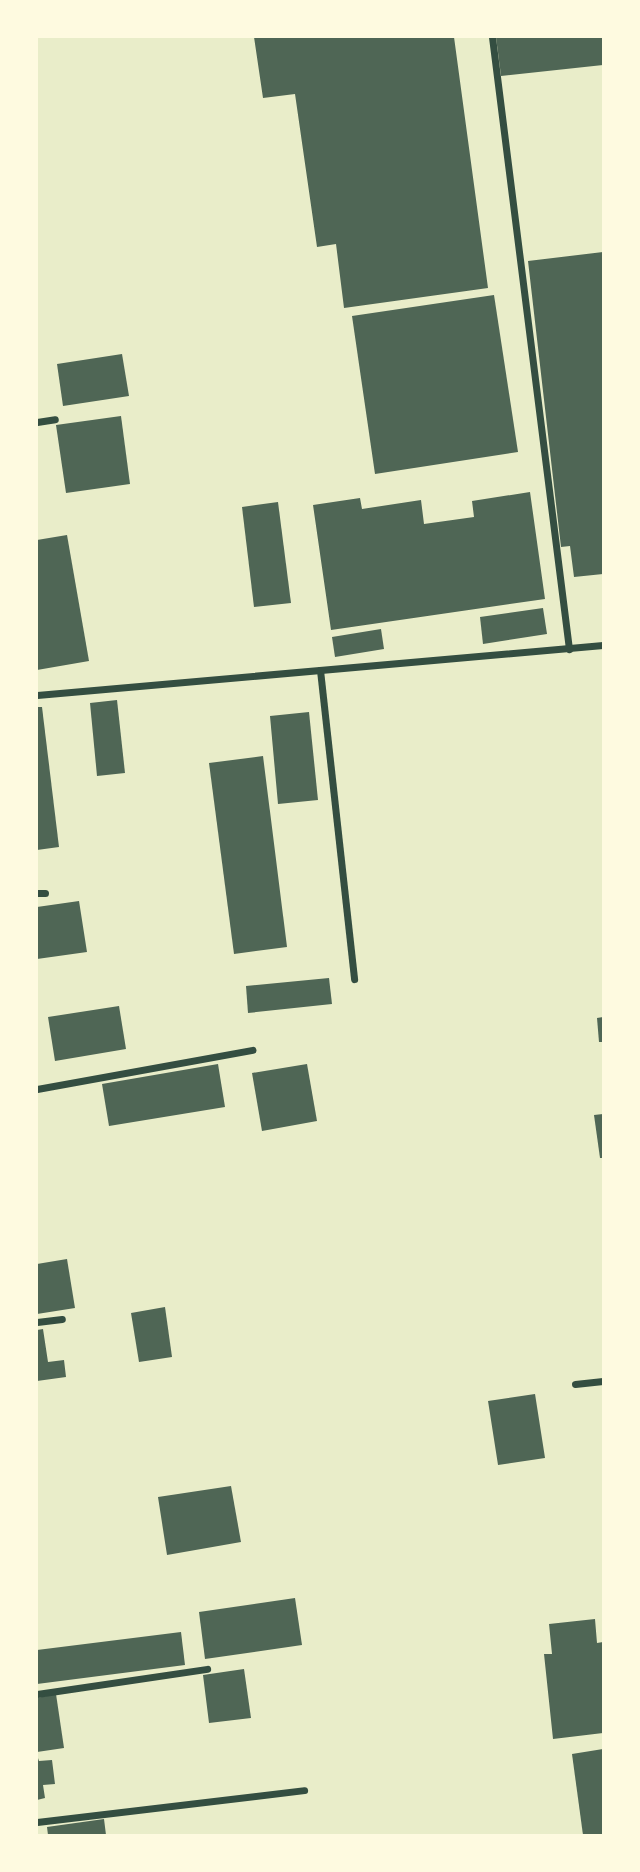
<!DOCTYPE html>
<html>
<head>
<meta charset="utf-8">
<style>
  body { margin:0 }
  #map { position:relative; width:640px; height:1872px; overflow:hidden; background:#e9edc9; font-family:Signika,sans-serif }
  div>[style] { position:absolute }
  .building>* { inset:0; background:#4f6655 }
  .minor>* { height:7px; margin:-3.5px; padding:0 3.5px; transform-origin:3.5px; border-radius:3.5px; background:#344e41 }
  span { translate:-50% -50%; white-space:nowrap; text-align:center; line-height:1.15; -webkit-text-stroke:7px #fefae0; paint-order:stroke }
  .frame { position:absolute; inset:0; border:38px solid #fefae0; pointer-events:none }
</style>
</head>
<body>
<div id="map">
  <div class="building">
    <i style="clip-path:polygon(254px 37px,454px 37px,488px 288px,344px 308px,336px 244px,317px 247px,295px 94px,263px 98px)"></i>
    <i style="clip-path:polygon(496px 37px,603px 37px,603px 65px,501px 76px)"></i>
    <i style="clip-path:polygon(603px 252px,603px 574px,574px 577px,570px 546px,561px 547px,528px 261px)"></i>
    <i style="clip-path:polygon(494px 295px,518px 452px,375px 474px,352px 316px)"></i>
    <i style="clip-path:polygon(122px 354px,129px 396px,63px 406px,57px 364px)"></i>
    <i style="clip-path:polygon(121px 416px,130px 484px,66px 493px,56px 425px)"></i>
    <i style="clip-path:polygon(530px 492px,545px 599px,331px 630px,313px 505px,360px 498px,362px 509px,421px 500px,424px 524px,474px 517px,472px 501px)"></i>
    <i style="clip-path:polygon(278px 502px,291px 603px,254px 607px,242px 507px)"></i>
    <i style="clip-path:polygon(67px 535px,89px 661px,37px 670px,37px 540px)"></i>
    <i style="clip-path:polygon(543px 608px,547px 634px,483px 644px,480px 617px)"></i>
    <i style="clip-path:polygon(381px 629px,384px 649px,335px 657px,332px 637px)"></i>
    <i style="clip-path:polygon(117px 700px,125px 773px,97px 776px,90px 703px)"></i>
    <i style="clip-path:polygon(37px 707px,42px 707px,59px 847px,37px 850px)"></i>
    <i style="clip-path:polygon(309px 712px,318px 800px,278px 804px,270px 716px)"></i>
    <i style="clip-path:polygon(263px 756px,287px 947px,234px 954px,209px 763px)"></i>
    <i style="clip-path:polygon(79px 901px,87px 952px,37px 959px,37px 907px)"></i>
    <i style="clip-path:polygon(329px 978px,332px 1004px,248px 1013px,246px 986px)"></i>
    <i style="clip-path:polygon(119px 1006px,126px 1049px,55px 1061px,48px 1017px)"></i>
    <i style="clip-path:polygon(603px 1017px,603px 1042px,599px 1042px,597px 1018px)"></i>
    <i style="clip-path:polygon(218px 1064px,225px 1107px,109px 1126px,102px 1084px)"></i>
    <i style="clip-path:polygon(307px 1064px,317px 1121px,262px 1131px,252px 1073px)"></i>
    <i style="clip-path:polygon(603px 1114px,603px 1158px,600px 1158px,594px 1115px)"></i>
    <i style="clip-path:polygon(67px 1259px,75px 1308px,37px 1314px,37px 1264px)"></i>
    <i style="clip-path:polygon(165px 1307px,172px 1357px,139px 1362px,131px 1313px)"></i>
    <i style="clip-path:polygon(43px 1329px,48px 1362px,64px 1360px,66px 1377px,37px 1381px,37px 1330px)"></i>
    <i style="clip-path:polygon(535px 1394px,545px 1458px,498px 1465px,488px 1401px)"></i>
    <i style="clip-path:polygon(231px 1486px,241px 1542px,167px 1555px,158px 1497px)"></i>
    <i style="clip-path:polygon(295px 1598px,302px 1645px,205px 1659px,199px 1612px)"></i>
    <i style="clip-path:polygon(595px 1619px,597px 1643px,603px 1642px,603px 1733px,553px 1739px,544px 1654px,552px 1654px,549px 1624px)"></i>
    <i style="clip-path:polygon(181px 1632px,185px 1665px,37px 1684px,37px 1650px)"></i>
    <i style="clip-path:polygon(244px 1669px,251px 1718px,209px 1723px,203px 1675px)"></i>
    <i style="clip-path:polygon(56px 1694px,64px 1748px,37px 1752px,37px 1698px)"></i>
    <i style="clip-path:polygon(603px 1749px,603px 1835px,583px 1835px,572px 1754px)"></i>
    <i style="clip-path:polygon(37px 1755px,39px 1761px,52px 1760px,55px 1784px,43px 1785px,45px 1798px,37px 1800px)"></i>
    <i style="clip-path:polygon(104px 1819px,106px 1835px,48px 1835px,47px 1827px)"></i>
  </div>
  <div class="minor">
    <i style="left:492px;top:37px;width:617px;rotate:82.83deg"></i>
    <i style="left:37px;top:422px;width:18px;rotate:-9deg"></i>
    <i style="left:320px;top:670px;width:311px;rotate:83.7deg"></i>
    <i style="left:37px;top:695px;width:568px;rotate:-5.05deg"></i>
    <i style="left:37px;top:893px;width:8px"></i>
    <i style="left:37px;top:1089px;width:219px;rotate:-10.3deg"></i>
    <i style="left:37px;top:1322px;width:25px;rotate:-7deg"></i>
    <i style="left:575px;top:1384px;width:28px;rotate:-6deg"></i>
    <i style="left:37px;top:1694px;width:172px;rotate:-8.4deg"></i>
    <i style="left:37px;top:1822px;width:269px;rotate:-6.8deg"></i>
  </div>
  <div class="frame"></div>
</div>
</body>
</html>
